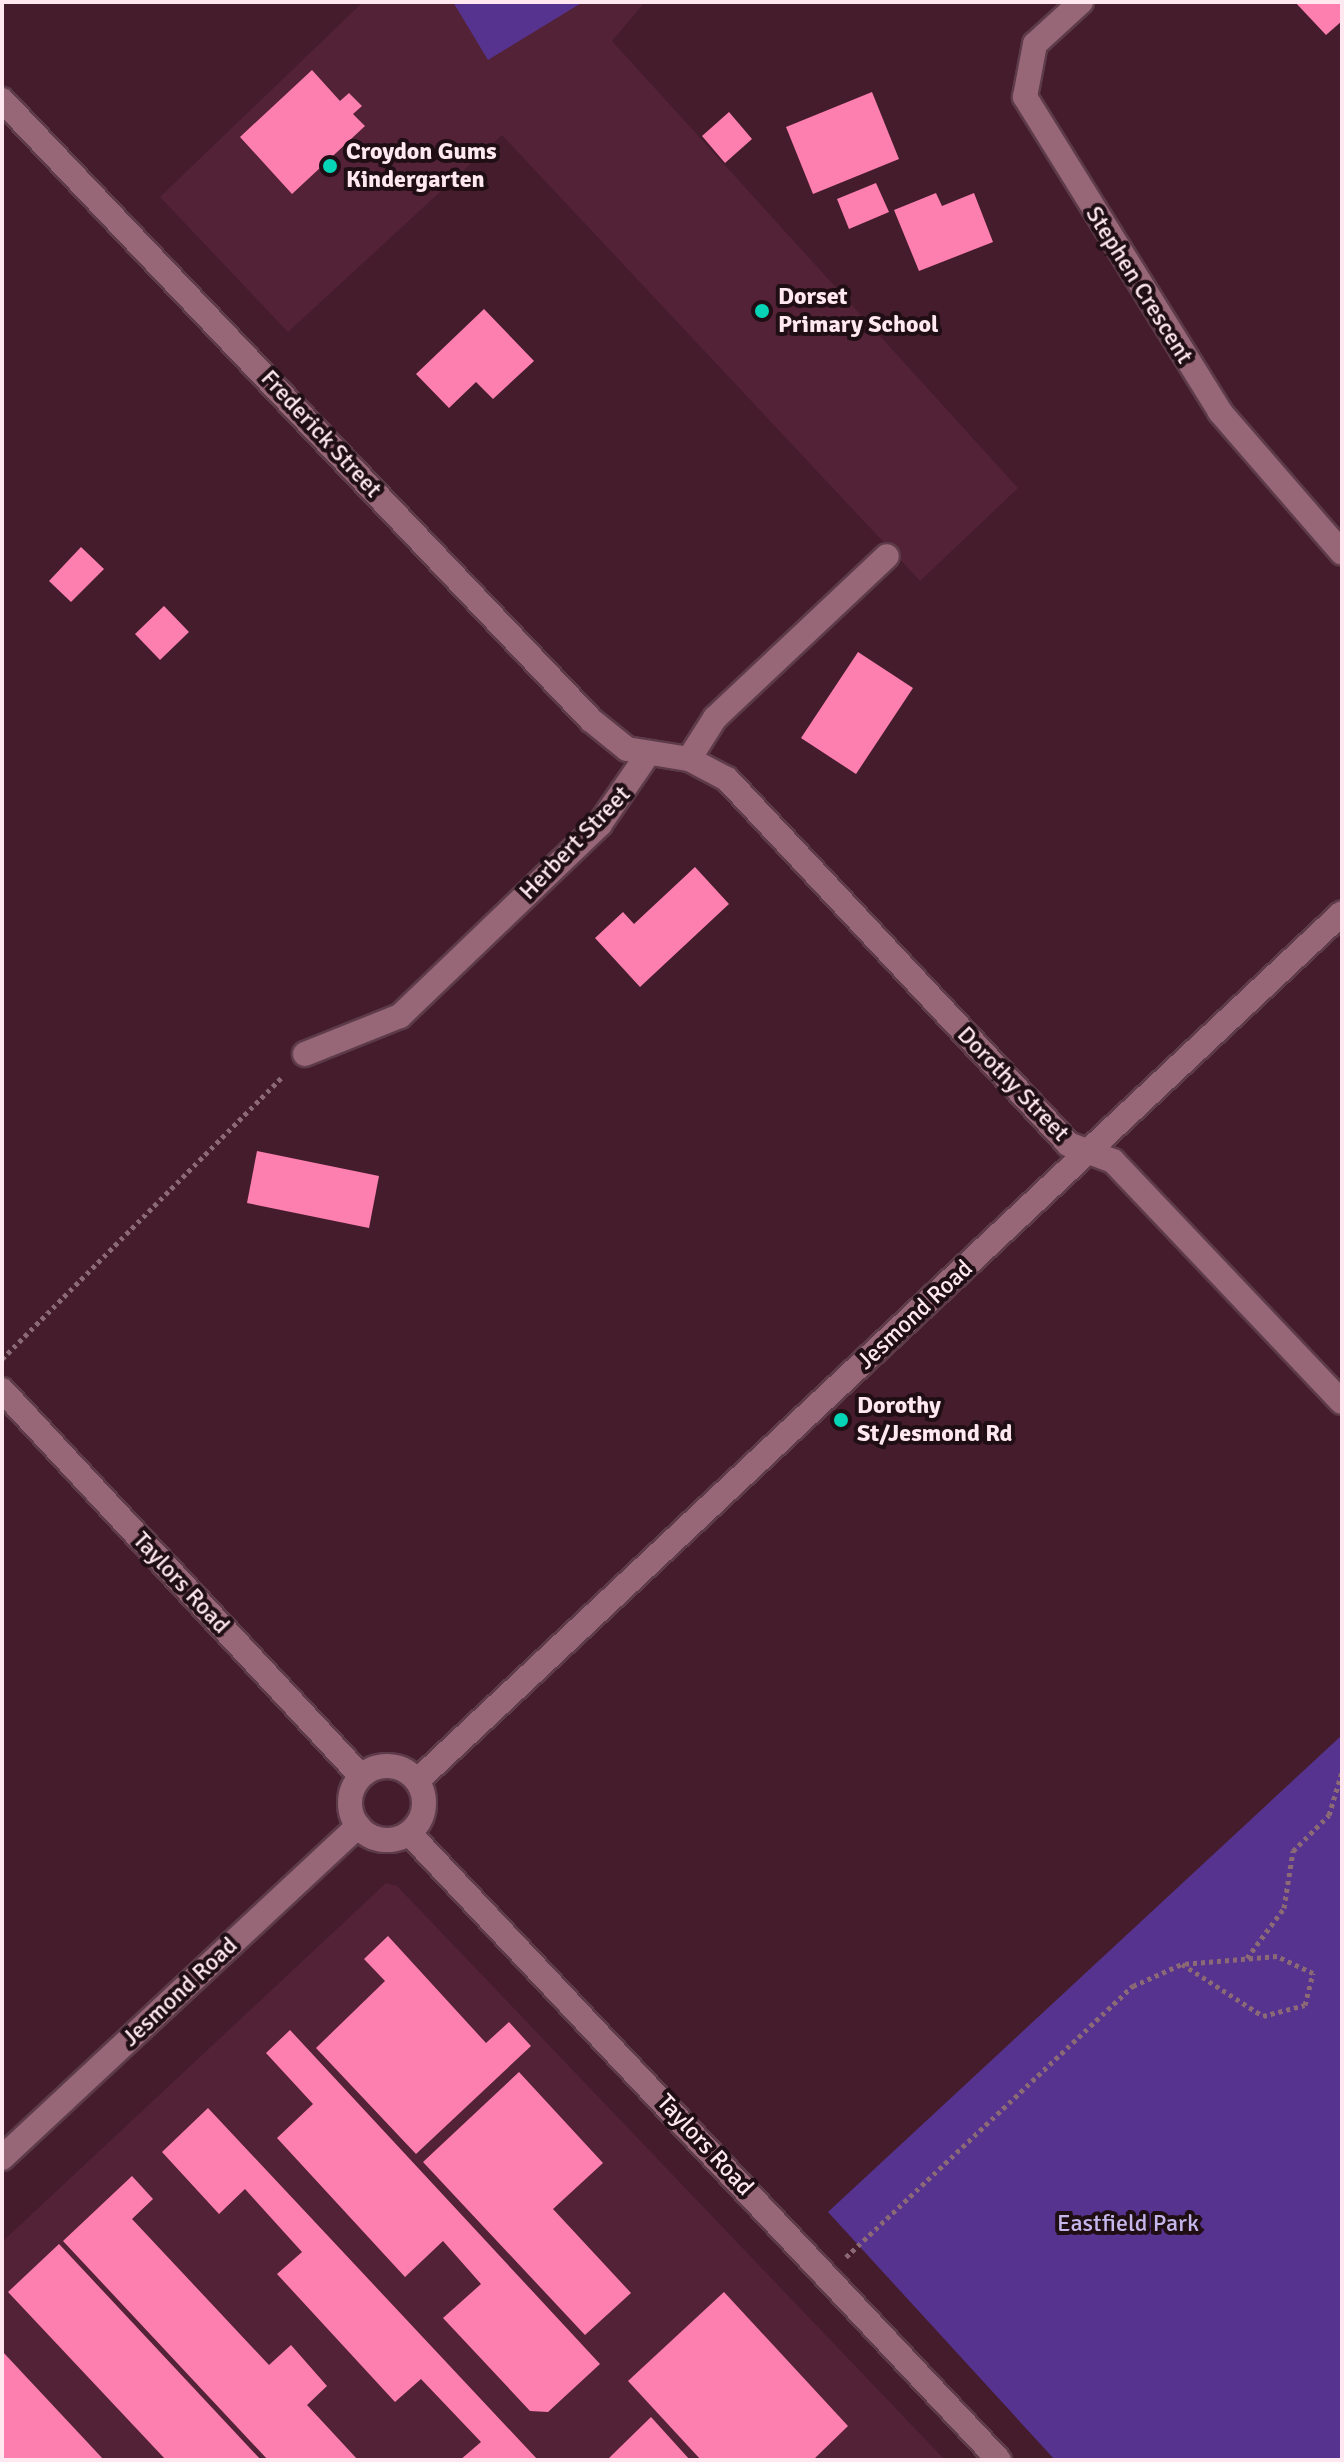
<!DOCTYPE html>
<html>
<head>
<meta charset="utf-8">
<style>
  body { margin:0 }
  #map { position:relative; width:1344px; height:2462px; overflow:hidden; background:#451c2c; font-family:Signika,sans-serif }
  div>[style] { position:absolute }
  .built>* { inset:0; background:#532236 }
  .green>* { inset:0; background:#56338e }
  .building>* { inset:0; background:#fd7fb0 }
  .path>* { height:5px; margin-top:-2.5px; transform-origin:0; background:repeating-linear-gradient(90deg,#8b6975 0 4px,transparent 0 8px) }
  .roads { filter:drop-shadow(2px 0 #5d3b49) drop-shadow(-2px 0 #5d3b49) drop-shadow(0 2px #5d3b49) drop-shadow(0 -2px #5d3b49) }
  .street>* { height:24px; margin:-12px; padding:0 12px; transform-origin:12px; border-radius:12px; background:#976677 }
  .street>.ring { margin:-12px; padding:0; box-sizing:content-box; background:none; border:24px solid #976677; border-radius:50% }
  .dots>* { width:22px; height:22px; translate:-50% -50%; box-sizing:border-box; border:4px solid #200e15; border-radius:50% }
  span { translate:-50% -50%; white-space:nowrap; text-align:center; line-height:1.15; -webkit-text-stroke:8px #200e15; paint-order:stroke }
  .poi-label { font-size:24px; color:#ffe8ef; font-weight:700 }
  .left { translate:0 -50%; text-align:left }
  .street-label { font-size:24px; color:#ffe8ef }
  .park-label { font-size:24px; color:#c5b6ec }
  .frame { position:absolute; inset:0; border:4px solid #ffe8ef; pointer-events:none }
</style>
</head>
<body>
<div id="map">
  <div class="built">
    <i style="clip-path:polygon(363px 2px,645px 2px,612px 41px,1018px 488px,920px 581px,502px 135px,288px 332px,160px 197px)"></i>
    <i style="clip-path:polygon(386px 1883px,397px 1886px,945px 2460px,2px 2460px,2px 2242px)"></i>
  </div>
  <div class="green">
    <i style="clip-path:polygon(453px 2px,583px 2px,488px 60px)"></i>
    <i style="clip-path:polygon(1342px 1735px,1342px 2460px,1055px 2460px,828px 2212px)"></i>
  </div>
  <div class="building">
    <i style="clip-path:polygon(1295px 2px,1342px 2px,1342px 21px,1326px 35px)"></i>
    <i style="clip-path:polygon(312px 70px,340px 101px,349px 93px,362px 106px,353px 114px,365px 126px,292px 194px,240px 137px)"></i>
    <i style="clip-path:polygon(872px 92px,899px 159px,813px 194px,786px 127px)"></i>
    <i style="clip-path:polygon(729px 112px,752px 139px,725px 163px,702px 136px)"></i>
    <i style="clip-path:polygon(876px 183px,889px 212px,849px 229px,837px 199px)"></i>
    <i style="clip-path:polygon(936px 193px,942px 206px,974px 193px,993px 242px,919px 271px,894px 210px)"></i>
    <i style="clip-path:polygon(484px 309px,534px 361px,493px 399px,476px 382px,449px 408px,416px 374px)"></i>
    <i style="clip-path:polygon(81px 547px,104px 569px,71px 602px,49px 581px)"></i>
    <i style="clip-path:polygon(164px 606px,189px 632px,160px 660px,135px 634px)"></i>
    <i style="clip-path:polygon(858px 652px,913px 688px,856px 774px,801px 738px)"></i>
    <i style="clip-path:polygon(695px 867px,729px 904px,640px 987px,595px 938px,623px 912px,634px 924px)"></i>
    <i style="clip-path:polygon(257px 1151px,379px 1176px,369px 1228px,247px 1203px)"></i>
    <i style="clip-path:polygon(388px 1936px,486px 2043px,509px 2022px,531px 2046px,416px 2154px,316px 2048px,385px 1981px,364px 1959px)"></i>
    <i style="clip-path:polygon(290px 2030px,600px 2364px,548px 2412px,530px 2411px,443px 2318px,481px 2284px,443px 2241px,405px 2277px,277px 2138px,313px 2104px,266px 2053px)"></i>
    <i style="clip-path:polygon(519px 2072px,603px 2163px,553px 2209px,631px 2293px,585px 2335px,423px 2162px)"></i>
    <i style="clip-path:polygon(208px 2108px,538px 2460px,460px 2460px,481px 2442px,421px 2379px,395px 2402px,277px 2274px,302px 2252px,245px 2189px,219px 2214px,162px 2152px)"></i>
    <i style="clip-path:polygon(132px 2176px,153px 2199px,132px 2219px,269px 2365px,291px 2345px,327px 2386px,307px 2405px,358px 2460px,268px 2460px,63px 2241px)"></i>
    <i style="clip-path:polygon(59px 2244px,261px 2460px,166px 2460px,8px 2292px)"></i>
    <i style="clip-path:polygon(724px 2292px,848px 2426px,813px 2460px,701px 2460px,628px 2381px)"></i>
    <i style="clip-path:polygon(2px 2351px,104px 2460px,2px 2460px)"></i>
    <i style="clip-path:polygon(651px 2417px,690px 2460px,607px 2460px)"></i>
  </div>
  <div class="path">
    <i style="left:2px;top:1359px;width:400px;rotate:-45.2deg"></i>
    <i style="left:1247px;top:1958px;width:62px;rotate:-53.5deg"></i>
    <i style="left:1284px;top:1908px;width:58px;rotate:-81deg"></i>
    <i style="left:1293px;top:1851px;width:51px;rotate:-45deg"></i>
    <i style="left:1329px;top:1815px;width:45px;rotate:-73.2deg"></i>
    <i style="left:846px;top:2257px;width:395px;rotate:-43.4deg"></i>
    <i style="left:1133px;top:1986px;width:54px;rotate:-24.2deg"></i>
    <i style="left:1182px;top:1964px;width:96px;rotate:32.7deg"></i>
    <i style="left:1263px;top:2016px;width:43px;rotate:-14.7deg"></i>
    <i style="left:1305px;top:2005px;width:33px;rotate:-76deg"></i>
    <i style="left:1313px;top:1973px;width:40px;rotate:-155deg"></i>
    <i style="left:1277px;top:1956px;width:95px;rotate:175.2deg"></i>
  </div>
  <div class="roads">
    <div class="street">
      <i style="left:1081px;top:2px;width:62px;rotate:137.6deg"></i>
      <i style="left:1035px;top:44px;width:54px;rotate:100.7deg"></i>
      <i style="left:1025px;top:97px;width:370px;rotate:58.2deg"></i>
      <i style="left:1220px;top:412px;width:186px;rotate:49.1deg"></i>
      <i style="left:2px;top:100px;width:855px;rotate:46.47deg"></i>
      <i style="left:591px;top:720px;width:46px;rotate:38.9deg"></i>
      <i style="left:627px;top:749px;width:63px;rotate:9.2deg"></i>
      <i style="left:689px;top:759px;width:43px;rotate:27.8deg"></i>
      <i style="left:727px;top:779px;width:500px;rotate:46.9deg"></i>
      <i style="left:1068px;top:1144px;width:48px;rotate:20.7deg"></i>
      <i style="left:1113px;top:1161px;width:332px;rotate:46.5deg"></i>
      <i style="left:689px;top:759px;width:49px;rotate:-57.6deg"></i>
      <i style="left:715px;top:718px;width:236px;rotate:-43.3deg"></i>
      <i style="left:305px;top:1054px;width:102px;rotate:-21.8deg"></i>
      <i style="left:400px;top:1016px;width:277px;rotate:-43.8deg"></i>
      <i style="left:600px;top:824px;width:85px;rotate:-55.6deg"></i>
      <i style="left:2px;top:1390px;width:527px;rotate:47.08deg"></i>
      <i class="ring" style="left:350px;top:1766px;width:50px;height:50px"></i>
      <i style="left:417px;top:1781px;width:1268px;rotate:-43.18deg"></i>
      <i style="left:409px;top:1833px;width:861px;rotate:46.74deg"></i>
      <i style="left:2px;top:2158px;width:487px;rotate:-43deg"></i>
    </div>
  </div>
  <div class="dots">
    <i style="left:330px;top:166px;background:#05d5b6"></i>
    <i style="left:762px;top:311px;background:#05d5b6"></i>
    <i style="left:841px;top:1420px;background:#05d5b6"></i>
  </div>
  <div class="poi-label">
    <span class="left" style="left:346px;top:166px">Croydon Gums<br>Kindergarten</span>
    <span class="left" style="left:778px;top:311px">Dorset<br>Primary School</span>
    <span class="left" style="left:857px;top:1420px">Dorothy<br>St/Jesmond Rd</span>
  </div>
  <div class="street-label">
    <span style="left:1139px;top:285px;rotate:58deg">Stephen Crescent</span>
    <span style="left:321px;top:434px;rotate:47deg">Frederick Street</span>
    <span style="left:575px;top:843px;rotate:-46deg">Herbert Street</span>
    <span style="left:1013px;top:1084px;rotate:46deg">Dorothy Street</span>
    <span style="left:915px;top:1315px;rotate:-43deg">Jesmond Road</span>
    <span style="left:181px;top:1583px;rotate:47deg">Taylors Road</span>
    <span style="left:180px;top:1992px;rotate:-43deg">Jesmond Road</span>
    <span style="left:705px;top:2145px;rotate:47deg">Taylors Road</span>
  </div>
  <div class="park-label">
    <span style="left:1128px;top:2224px">Eastfield Park</span>
  </div>
  <div class="frame"></div>
</div>
</body>
</html>
